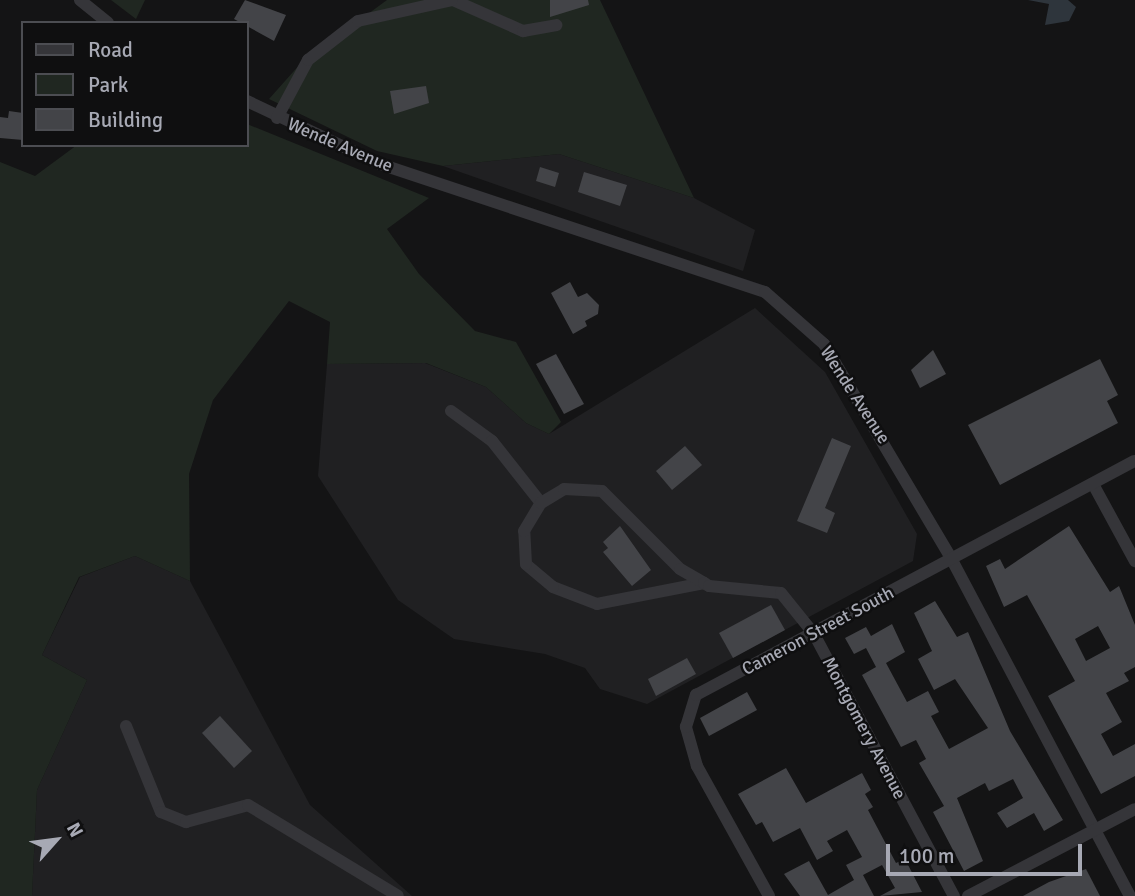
<!DOCTYPE html>
<html>
<head>
<meta charset="utf-8">
<style>
  body { margin:0 }
  #map { position:relative; width:1135px; height:896px; overflow:hidden; background:#141415; font-family:Signika,sans-serif }
  div>[style] { position:absolute }
  .built>* { inset:0; background:#202022 }
  .green>* { inset:0; background:#202721 }
  .water>* { inset:0; background:#2e353c }
  .building>* { inset:0; background:#434448 }
  .minor>* { height:12px; margin:-6px; padding:0 6px; transform-origin:6px; border-radius:6px; background:#353539 }
  span { translate:-50% -50%; white-space:nowrap; text-align:center; line-height:1.15; -webkit-text-stroke:5px #0f0f10; paint-order:stroke }
  .street-label { font-size:18px; color:#a7a9b4 }
  .legend { position:absolute; left:21px; top:21px; width:228px; height:126px; box-sizing:border-box; background:#0f0f10; border:2px solid #4c4d52; margin:0; padding:9px 12px; list-style:none; font-size:21px; color:#a7a9b4 }
  .legend li { display:flex; align-items:center; gap:14px; height:35px }
  .legend b { width:35px; border:2px solid #4c4d52 }
  .north { position:absolute; left:21px; top:805px; width:70px; height:70px; -webkit-text-stroke:5px #0f0f10; paint-order:stroke; rotate:62deg; font-size:19px; font-weight:700; line-height:28px; text-align:center; color:#a7a9b4 }
  .north::after { content:''; display:block; margin:auto; width:24px; height:32px; background:#a7a9b4; clip-path:polygon(50% 0,100% 100%,50% 72%,0 100%) }
  .scale { position:absolute; left:886px; top:844px; width:196px; height:32px; box-sizing:border-box; border:4px solid #a7a9b4; border-top:0; padding-left:9px; font-size:21px; line-height:24px; white-space:nowrap; color:#a7a9b4; -webkit-text-stroke:5px #0f0f10; paint-order:stroke }
</style>
</head>
<body>
<div id="map">
  <div class="built">
    <i style="clip-path:polygon(559px 154px,694px 198px,755px 230px,743px 271px,443px 166px)"></i>
    <i style="clip-path:polygon(755px 308px,825px 372px,917px 534px,913px 561px,647px 704px,600px 689px,585px 668px,545px 654px,454px 639px,398px 600px,318px 476px,327px 364px,425px 363px,486px 387px,526px 423px,549px 434px)"></i>
    <i style="clip-path:polygon(135px 556px,190px 581px,310px 805px,412px 896px,32px 896px,37px 790px,87px 680px,42px 655px,80px 577px)"></i>
  </div>
  <div class="green">
    <i style="clip-path:polygon(111px 0,145px 0,136px 19px)"></i>
    <i style="clip-path:polygon(387px 0,600px 0,694px 198px,559px 154px,443px 166px,377px 151px,269px 99px,301px 63px)"></i>
    <i style="clip-path:polygon(247px 124px,429px 198px,387px 229px,419px 274px,475px 331px,516px 342px,561px 422px,549px 434px,526px 423px,486px 387px,426px 363px,327px 364px,330px 322px,289px 301px,213px 400px,189px 474px,190px 581px,135px 556px,79px 577px,42px 655px,87px 680px,37px 790px,32px 896px,0 896px,0 162px,35px 176px,77px 145px,247px 145px)"></i>
  </div>
  <div class="water">
    <i style="clip-path:polygon(1028px 0,1068px 0,1076px 7px,1069px 21px,1045px 25px,1049px 4px)"></i>
  </div>
  <div class="building">
    <i style="clip-path:polygon(245px 0,286px 15px,274px 41px,234px 19px)"></i>
    <i style="clip-path:polygon(550px 0,588px 0,589px 5px,550px 17px)"></i>
    <i style="clip-path:polygon(426px 86px,429px 103px,394px 114px,390px 91px)"></i>
    <i style="clip-path:polygon(9px 111px,23px 113px,23px 140px,0 138px,0 117px,8px 118px)"></i>
    <i style="clip-path:polygon(540px 167px,559px 173px,555px 187px,536px 181px)"></i>
    <i style="clip-path:polygon(584px 172px,627px 185px,620px 206px,578px 192px)"></i>
    <i style="clip-path:polygon(570px 282px,578px 297px,587px 293px,599px 305px,598px 314px,585px 321px,587px 326px,573px 334px,551px 293px)"></i>
    <i style="clip-path:polygon(933px 350px,946px 374px,920px 388px,911px 370px)"></i>
    <i style="clip-path:polygon(556px 354px,584px 404px,564px 414px,536px 364px)"></i>
    <i style="clip-path:polygon(1100px 359px,1118px 395px,1107px 401px,1118px 423px,1000px 485px,968px 425px)"></i>
    <i style="clip-path:polygon(832px 438px,851px 446px,825px 508px,835px 513px,827px 533px,797px 521px)"></i>
    <i style="clip-path:polygon(685px 446px,702px 465px,672px 490px,656px 471px)"></i>
    <i style="clip-path:polygon(620px 526px,651px 570px,632px 586px,603px 552px,608px 548px,603px 542px)"></i>
    <i style="clip-path:polygon(evenodd,1069px 526px,1110px 592px,1119px 586px,1135px 625px,1135px 667px,1124px 673px,1129px 681px,1106px 693px,1122px 722px,1101px 734px,1113px 756px,1135px 744px,1135px 776px,1101px 794px,1048px 696px,1075px 681px,1027px 595px,1004px 607px,986px 566px,1000px 559px,1005px 569px,1069px 526px,1098px 626px,1110px 648px,1086px 661px,1075px 639px,1098px 626px)"></i>
    <i style="clip-path:polygon(935px 601px,957px 637px,968px 632px,1010px 731px,1063px 820px,1044px 831px,1034px 813px,1007px 828px,997px 813px,1023px 798px,1013px 779px,989px 791px,985px 783px,957px 798px,983px 861px,964px 871px,933px 812px,944px 806px,919px 763px,926px 759px,916px 740px,901px 747px,862px 675px,876px 667px,866px 648px,854px 654px,845px 638px,866px 627px,871px 636px,892px 624px,905px 652px,886px 663px,907px 702px,928px 691px,939px 712px,931px 716px,949px 749px,988px 728px,955px 679px,934px 690px,918px 659px,932px 651px,914px 613px)"></i>
    <i style="clip-path:polygon(771px 605px,785px 630px,733px 658px,719px 633px)"></i>
    <i style="clip-path:polygon(687px 658px,696px 674px,656px 696px,648px 679px)"></i>
    <i style="clip-path:polygon(747px 692px,757px 710px,709px 736px,700px 718px)"></i>
    <i style="clip-path:polygon(220px 716px,252px 751px,234px 768px,202px 733px)"></i>
    <i style="clip-path:polygon(786px 768px,806px 803px,862px 773px,871px 790px,865px 794px,873px 807px,868px 810px,896px 863px,905px 859px,922px 892px,880px 896px,895px 888px,882px 865px,863px 875px,874px 896px,800px 896px,784px 874px,809px 861px,828px 895px,854px 880px,846px 865px,862px 857px,847px 830px,827px 841px,833px 851px,817px 860px,800px 828px,773px 842px,762px 822px,756px 825px,738px 794px)"></i>
    <i style="clip-path:polygon(1086px 869px,1100px 896px,1023px 896px,1049px 882px)"></i>
  </div>
  <div class="minor">
    <i style="left:80px;top:0;width:36px;rotate:39deg"></i>
    <i style="left:453px;top:0;width:77px;rotate:23.9deg"></i>
    <i style="left:523px;top:31px;width:34px;rotate:-10deg"></i>
    <i style="left:247px;top:101px;width:147px;rotate:25.3deg"></i>
    <i style="left:380px;top:164px;width:406px;rotate:18.4deg"></i>
    <i style="left:765px;top:292px;width:79px;rotate:41.4deg"></i>
    <i style="left:824px;top:344px;width:251px;rotate:59.3deg"></i>
    <i style="left:952px;top:560px;width:380px;rotate:62.1deg"></i>
    <i style="left:277px;top:118px;width:66px;rotate:-61.9deg"></i>
    <i style="left:308px;top:60px;width:63px;rotate:-38deg"></i>
    <i style="left:358px;top:21px;width:96px;rotate:-12.6deg"></i>
    <i style="left:451px;top:411px;width:51px;rotate:36.2deg"></i>
    <i style="left:492px;top:441px;width:79px;rotate:51.7deg"></i>
    <i style="left:1093px;top:484px;width:88px;rotate:61.4deg"></i>
    <i style="left:704px;top:583px;width:109px;rotate:168.9deg"></i>
    <i style="left:597px;top:604px;width:47px;rotate:-158.9deg"></i>
    <i style="left:553px;top:587px;width:35px;rotate:-140deg"></i>
    <i style="left:526px;top:564px;width:33px;rotate:-93deg"></i>
    <i style="left:524px;top:531px;width:33px;rotate:-59deg"></i>
    <i style="left:541px;top:503px;width:27px;rotate:-31deg"></i>
    <i style="left:564px;top:489px;width:38px;rotate:3deg"></i>
    <i style="left:602px;top:491px;width:110px;rotate:45deg"></i>
    <i style="left:680px;top:569px;width:28px;rotate:30deg"></i>
    <i style="left:704px;top:583px;width:6px;rotate:31deg"></i>
    <i style="left:709px;top:586px;width:72px;rotate:5.6deg"></i>
    <i style="left:781px;top:593px;width:53px;rotate:51.2deg"></i>
    <i style="left:814px;top:634px;width:297px;rotate:61.9deg"></i>
    <i style="left:126px;top:726px;width:93px;rotate:67.9deg"></i>
    <i style="left:161px;top:812px;width:27px;rotate:22deg"></i>
    <i style="left:186px;top:822px;width:64px;rotate:-15.3deg"></i>
    <i style="left:248px;top:805px;width:175px;rotate:31.2deg"></i>
    <i style="left:769px;top:896px;width:149px;rotate:-119deg"></i>
    <i style="left:697px;top:766px;width:41px;rotate:-105.8deg"></i>
    <i style="left:686px;top:727px;width:34px;rotate:-73deg"></i>
    <i style="left:696px;top:695px;width:497px;rotate:-28.1deg"></i>
    <i style="left:968px;top:896px;width:188px;rotate:-27.5deg"></i>
  </div>
  <div class="street-label">
    <span style="left:340px;top:145px;rotate:23deg">Wende Avenue</span>
    <span style="left:855px;top:395px;rotate:57deg">Wende Avenue</span>
    <span style="left:818px;top:631px;rotate:-28deg">Cameron Street South</span>
    <span style="left:864px;top:728px;rotate:62deg">Montgomery Avenue</span>
  </div>
  <ul class="legend">
  <li><b style="height:9px;background:#353539"></b>Road</li>
  <li><b style="height:19px;background:#202721"></b>Park</li>
  <li><b style="height:19px;background:#434448"></b>Building</li>
  </ul>
  <div class="north">N</div>
  <div class="scale">100 m</div>
</div>
</body>
</html>
